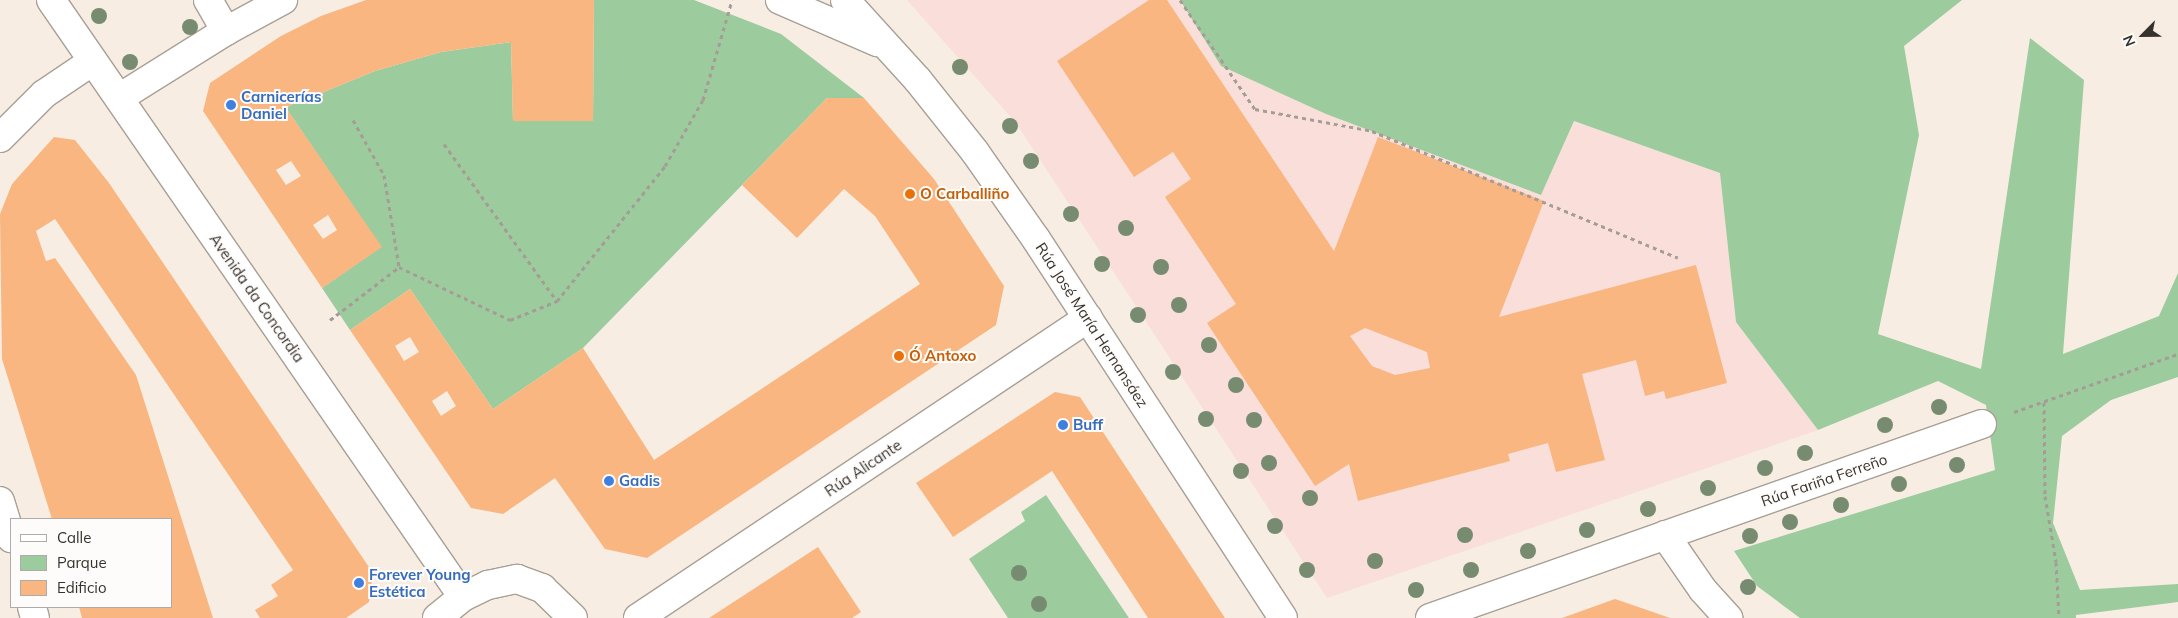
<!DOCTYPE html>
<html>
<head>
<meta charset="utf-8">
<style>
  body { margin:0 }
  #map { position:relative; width:2178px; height:618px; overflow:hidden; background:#f7ede3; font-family:Mulish,sans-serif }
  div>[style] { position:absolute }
  .education>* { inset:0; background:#f9ded9 }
  .green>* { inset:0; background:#9ccb9d }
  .building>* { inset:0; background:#f9b680 }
  .path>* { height:3px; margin-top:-1.5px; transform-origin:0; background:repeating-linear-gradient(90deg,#a49c95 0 4px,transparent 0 8px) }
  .roads { filter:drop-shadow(1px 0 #a89f95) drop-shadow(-1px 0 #a89f95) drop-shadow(0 1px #a89f95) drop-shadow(0 -1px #a89f95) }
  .street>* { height:28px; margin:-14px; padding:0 14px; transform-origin:14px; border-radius:14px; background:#fff }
  .trees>* { width:16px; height:16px; margin:-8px; border-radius:50%; background:#778b71 }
  .dots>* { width:14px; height:14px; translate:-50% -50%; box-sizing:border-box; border:2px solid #fefcfa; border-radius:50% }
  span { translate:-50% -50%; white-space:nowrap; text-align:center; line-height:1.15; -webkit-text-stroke:4px #fefcfa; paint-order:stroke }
  .shop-label { font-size:15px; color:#366cbe; font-weight:700 }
  .left { translate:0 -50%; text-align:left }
  .food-label { font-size:15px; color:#c56008; font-weight:700 }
  .street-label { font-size:15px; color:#36322e }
  .legend { position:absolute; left:10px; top:518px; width:162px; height:90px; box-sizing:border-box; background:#fefcfa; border:1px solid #aeaba8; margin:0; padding:6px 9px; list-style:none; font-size:15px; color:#36322e }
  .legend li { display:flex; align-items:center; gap:10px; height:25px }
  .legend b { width:25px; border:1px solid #aeaba8 }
  .north { position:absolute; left:2118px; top:10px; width:50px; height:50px; -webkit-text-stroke:4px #fefcfa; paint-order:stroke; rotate:247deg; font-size:14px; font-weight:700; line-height:20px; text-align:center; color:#36322e }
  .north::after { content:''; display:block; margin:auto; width:18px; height:22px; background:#36322e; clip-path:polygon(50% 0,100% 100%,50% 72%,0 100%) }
</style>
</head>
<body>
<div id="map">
  <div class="education">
    <i style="clip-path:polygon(907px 0,1180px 0,1221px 66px,1326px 114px,1541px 195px,1574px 121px,1720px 173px,1736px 322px,1818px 430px,1327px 598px,1016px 123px)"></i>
  </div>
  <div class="green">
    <i style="clip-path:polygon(594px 0,694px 0,781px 34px,864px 98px,827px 98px,583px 348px,493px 409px,410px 289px,350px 330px,322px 288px,381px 247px,286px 108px,312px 93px,314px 96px,375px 71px,441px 52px,511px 42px,513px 121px,593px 121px)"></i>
    <i style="clip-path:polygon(1180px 0,1962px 0,1904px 46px,1919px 135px,1878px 334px,1981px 369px,2030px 38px,2084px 80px,2063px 354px,2159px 316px,2178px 273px,2178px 377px,2111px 400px,2062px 436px,2053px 523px,2080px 590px,2178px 584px,2178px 602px,2076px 615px,2076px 618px,1800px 618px,1757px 586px,1734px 551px,1995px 470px,1986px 405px,1938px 381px,1818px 430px,1736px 322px,1720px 173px,1574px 121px,1541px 195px,1326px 114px,1221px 66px)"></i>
    <i style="clip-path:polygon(1046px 495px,1129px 618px,1008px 618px,969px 559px,1025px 521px,1021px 512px)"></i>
  </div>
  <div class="building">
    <i style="clip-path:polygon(evenodd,366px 0,594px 0,593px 121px,513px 121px,511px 42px,441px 52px,375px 71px,314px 96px,312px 93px,286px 108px,382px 247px,322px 288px,203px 111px,210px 83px,281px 36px,321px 16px,366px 0,291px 161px,301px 176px,286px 185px,276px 170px,291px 161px,366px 0,328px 215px,337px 230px,323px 239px,313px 225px,328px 215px)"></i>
    <i style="clip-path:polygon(evenodd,1149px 0,1167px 0,1334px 251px,1378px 137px,1544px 201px,1499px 317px,1696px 265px,1727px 383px,1666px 399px,1664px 391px,1645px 396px,1636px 360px,1582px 374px,1605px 460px,1556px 472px,1548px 443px,1508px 454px,1510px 461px,1358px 501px,1349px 464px,1315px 486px,1207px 323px,1236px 304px,1165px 197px,1191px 179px,1173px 152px,1134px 177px,1057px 61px,1149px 0,1365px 328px,1427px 352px,1430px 368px,1395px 375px,1372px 366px,1350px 336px,1365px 328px)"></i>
    <i style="clip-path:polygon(evenodd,827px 98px,864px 98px,934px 179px,1004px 286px,996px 325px,647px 558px,605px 549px,555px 478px,503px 514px,471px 508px,350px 330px,410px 289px,493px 409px,583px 348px,654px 460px,920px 284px,875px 216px,844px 189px,797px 238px,742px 185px,827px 98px,410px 337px,419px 352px,404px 361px,395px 346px,410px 337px,827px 98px,447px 391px,456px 406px,441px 416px,432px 401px,447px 391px)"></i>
    <i style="clip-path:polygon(54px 137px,75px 140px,109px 183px,373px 573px,369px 602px,346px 618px,260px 618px,255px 610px,278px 596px,271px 585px,293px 570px,55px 219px,36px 231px,46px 261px,55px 258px,136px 375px,213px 618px,82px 618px,79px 607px,171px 607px,171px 519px,52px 519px,2px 359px,0 214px,12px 184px)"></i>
    <i style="clip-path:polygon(1055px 392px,1080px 397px,1225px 618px,1148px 618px,1052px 471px,953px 537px,916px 483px)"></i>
    <i style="clip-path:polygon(818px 547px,861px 612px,852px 618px,709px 618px)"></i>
    <i style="clip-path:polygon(1615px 599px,1650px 611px,1670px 618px,1562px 618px)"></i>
  </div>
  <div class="path">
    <i style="left:1180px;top:0;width:132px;rotate:55.5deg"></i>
    <i style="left:1255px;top:109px;width:119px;rotate:10.6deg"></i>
    <i style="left:1372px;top:131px;width:331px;rotate:22.5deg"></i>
    <i style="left:353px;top:120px;width:63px;rotate:60.6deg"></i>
    <i style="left:384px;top:175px;width:93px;rotate:80.7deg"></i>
    <i style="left:444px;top:144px;width:193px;rotate:54.3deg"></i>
    <i style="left:557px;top:301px;width:173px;rotate:-51.3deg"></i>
    <i style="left:665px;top:166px;width:76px;rotate:-60.1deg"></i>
    <i style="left:703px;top:100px;width:104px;rotate:-73.8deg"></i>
    <i style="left:330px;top:320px;width:87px;rotate:-37.5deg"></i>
    <i style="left:399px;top:267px;width:123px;rotate:25.5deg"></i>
    <i style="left:510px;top:320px;width:51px;rotate:-22deg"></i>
    <i style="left:2044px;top:402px;width:94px;rotate:89.4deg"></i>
    <i style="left:2045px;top:496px;width:67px;rotate:80.5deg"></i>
    <i style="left:2056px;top:562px;width:56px;rotate:86.9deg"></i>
    <i style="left:2014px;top:412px;width:174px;rotate:-19.5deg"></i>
  </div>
  <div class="roads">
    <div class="street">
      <i style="left:51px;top:0;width:725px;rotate:55.39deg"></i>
      <i style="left:208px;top:0;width:36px;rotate:60deg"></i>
      <i style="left:780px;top:0;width:106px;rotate:23.4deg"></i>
      <i style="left:845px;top:0;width:107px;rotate:47.7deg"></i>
      <i style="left:917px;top:79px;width:93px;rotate:51.5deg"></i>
      <i style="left:975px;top:152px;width:106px;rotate:55deg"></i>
      <i style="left:1036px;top:239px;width:452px;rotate:56.9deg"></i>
      <i style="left:119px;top:98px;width:126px;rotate:-32.1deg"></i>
      <i style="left:226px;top:31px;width:65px;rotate:-28.5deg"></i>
      <i style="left:0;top:138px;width:62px;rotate:-45deg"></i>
      <i style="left:44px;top:94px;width:59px;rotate:-34deg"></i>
      <i style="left:0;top:501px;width:39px;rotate:73deg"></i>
      <i style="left:1665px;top:535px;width:67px;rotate:55.4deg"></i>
      <i style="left:1703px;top:590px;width:38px;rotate:48deg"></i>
      <i style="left:32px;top:607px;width:11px;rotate:75deg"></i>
      <i style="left:437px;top:618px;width:33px;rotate:-39deg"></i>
      <i style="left:463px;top:597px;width:28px;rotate:-26deg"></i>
      <i style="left:488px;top:585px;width:30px;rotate:-12deg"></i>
      <i style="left:517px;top:579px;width:27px;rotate:20deg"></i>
      <i style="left:542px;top:588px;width:43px;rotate:44.1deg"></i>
      <i style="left:638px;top:618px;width:541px;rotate:-33.69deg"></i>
      <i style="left:1430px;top:618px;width:585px;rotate:-19.36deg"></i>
    </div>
  </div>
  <div class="trees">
    <i style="left:99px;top:16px"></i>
    <i style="left:190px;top:27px"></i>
    <i style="left:130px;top:62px"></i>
    <i style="left:960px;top:67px"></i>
    <i style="left:1010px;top:126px"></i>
    <i style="left:1031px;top:161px"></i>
    <i style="left:1071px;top:214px"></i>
    <i style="left:1126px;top:228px"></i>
    <i style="left:1102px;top:264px"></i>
    <i style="left:1161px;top:267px"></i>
    <i style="left:1179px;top:305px"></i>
    <i style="left:1138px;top:315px"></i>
    <i style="left:1209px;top:345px"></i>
    <i style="left:1173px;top:372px"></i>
    <i style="left:1236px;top:385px"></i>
    <i style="left:1939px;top:407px"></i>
    <i style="left:1206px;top:419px"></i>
    <i style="left:1254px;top:420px"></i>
    <i style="left:1885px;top:425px"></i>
    <i style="left:1805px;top:453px"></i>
    <i style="left:1269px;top:463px"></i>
    <i style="left:1957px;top:465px"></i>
    <i style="left:1765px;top:468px"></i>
    <i style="left:1241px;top:471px"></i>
    <i style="left:1899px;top:484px"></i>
    <i style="left:1708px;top:488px"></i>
    <i style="left:1310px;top:498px"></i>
    <i style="left:1841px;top:505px"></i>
    <i style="left:1648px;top:509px"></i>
    <i style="left:1790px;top:522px"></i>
    <i style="left:1275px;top:526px"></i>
    <i style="left:1587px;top:530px"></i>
    <i style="left:1465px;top:535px"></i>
    <i style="left:1750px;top:536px"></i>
    <i style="left:1528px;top:551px"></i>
    <i style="left:1375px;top:561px"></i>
    <i style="left:1307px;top:570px"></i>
    <i style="left:1471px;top:570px"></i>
    <i style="left:1019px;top:573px"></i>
    <i style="left:1748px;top:587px"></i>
    <i style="left:1416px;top:590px"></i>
    <i style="left:1039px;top:604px"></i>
  </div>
  <div class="dots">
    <i style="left:231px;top:105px;background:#3f7fe0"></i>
    <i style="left:910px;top:194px;background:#e8710a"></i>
    <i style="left:899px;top:356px;background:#e8710a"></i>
    <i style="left:1063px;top:425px;background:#3f7fe0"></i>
    <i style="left:609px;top:481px;background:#3f7fe0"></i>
    <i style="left:359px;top:583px;background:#3f7fe0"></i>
  </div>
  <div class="shop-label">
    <span class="left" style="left:241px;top:105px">Carnicerías<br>Daniel</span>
    <span class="left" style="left:1073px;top:425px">Buff</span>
    <span class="left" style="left:619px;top:481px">Gadis</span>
    <span class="left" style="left:369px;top:583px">Forever Young<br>Estética</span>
  </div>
  <div class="food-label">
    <span class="left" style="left:920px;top:194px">O Carballiño</span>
    <span class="left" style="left:909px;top:356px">Ó Antoxo</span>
  </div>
  <div class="street-label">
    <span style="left:257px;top:298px;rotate:55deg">Avenida da Concordia</span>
    <span style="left:1092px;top:325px;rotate:57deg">Rúa José María Hernansáez</span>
    <span style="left:863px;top:468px;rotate:-34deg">Rúa Alicante</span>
    <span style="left:1824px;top:480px;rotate:-19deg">Rúa Fariña Ferreño</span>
  </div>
  <ul class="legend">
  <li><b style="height:6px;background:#fff"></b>Calle</li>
  <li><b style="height:14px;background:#9ccb9d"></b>Parque</li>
  <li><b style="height:14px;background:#f9b680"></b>Edificio</li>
  </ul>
  <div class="north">N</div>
</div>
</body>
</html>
